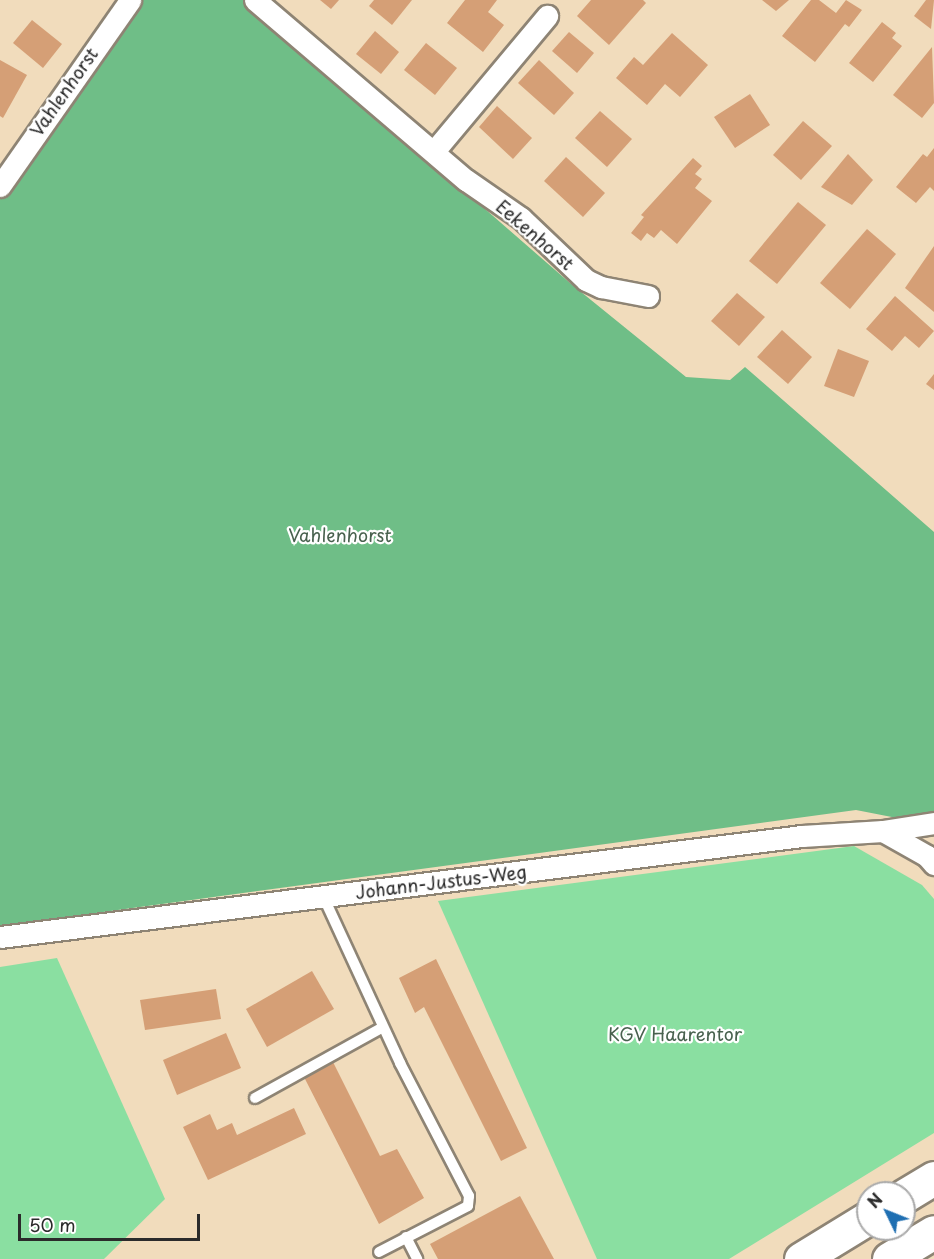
<!DOCTYPE html>
<html>
<head>
<meta charset="utf-8">
<style>
  body { margin:0 }
  #map { position:relative; width:934px; height:1259px; overflow:hidden; background:#f1dcbc; font-family:"Playpen Sans",sans-serif }
  div>[style] { position:absolute }
  .green>* { inset:0; background:#8adfa1 }
  .forest>* { inset:0; background:#6fbe87 }
  .building>* { inset:0; background:#d59f76 }
  .roads { filter:drop-shadow(2px 0 #8e8474) drop-shadow(-2px 0 #8e8474) drop-shadow(0 2px #8e8474) drop-shadow(0 -2px #8e8474) }
  .lane>* { height:10px; margin:-5px; padding:0 5px; transform-origin:5px; border-radius:5px; background:#fff }
  .street>* { height:21px; margin:-10.5px; padding:0 10.5px; transform-origin:10.5px; border-radius:10.5px; background:#fff }
  .highway>* { height:33px; margin:-16.5px; padding:0 16.5px; transform-origin:16.5px; border-radius:16.5px; background:#fff }
  span { translate:-50% -50%; white-space:nowrap; text-align:center; line-height:1.15; -webkit-text-stroke:4.5px #fff; paint-order:stroke }
  .street-label { font-size:18px; color:#2b2b2b }
  .park-label { font-size:18px; color:#48614e }
  .north { position:absolute; left:856px; top:1181px; width:60px; height:60px; box-sizing:border-box; background:#fff; border:2px solid #aaa; border-radius:50%; rotate:313deg; font-size:16px; font-weight:700; line-height:24px; text-align:center; color:#2b2b2b }
  .north::after { content:''; display:block; margin:auto; width:21px; height:27px; background:#1f6fb2; clip-path:polygon(50% 0,100% 100%,50% 72%,0 100%) }
  .scale { position:absolute; left:18px; top:1214px; width:182px; height:27px; box-sizing:border-box; border:3px solid #2b2b2b; border-top:0; padding-left:8px; font-size:18px; line-height:21px; white-space:nowrap; color:#2b2b2b; -webkit-text-stroke:4px #fff; paint-order:stroke }
</style>
</head>
<body>
<div id="map">
  <div class="green">
    <i style="clip-path:polygon(854px 846px,922px 885px,934px 899px,934px 1133px,729px 1259px,597px 1259px,438px 901px)"></i>
    <i style="clip-path:polygon(57px 958px,165px 1199px,104px 1259px,0 1259px,0 967px)"></i>
  </div>
  <div class="forest">
    <i style="clip-path:polygon(143px 0,245px 0,570px 283px,686px 377px,730px 380px,745px 367px,934px 532px,934px 814px,902px 819px,856px 810px,0 926px,0 199px,21px 162px)"></i>
  </div>
  <div class="building">
    <i style="clip-path:polygon(320px 0,339px 0,331px 9px)"></i>
    <i style="clip-path:polygon(374px 0,412px 0,392px 25px,369px 6px)"></i>
    <i style="clip-path:polygon(465px 0,497px 0,488px 12px,504px 25px,483px 52px,447px 23px)"></i>
    <i style="clip-path:polygon(591px 0,643px 0,646px 3px,609px 45px,577px 16px)"></i>
    <i style="clip-path:polygon(762px 0,789px 0,776px 11px)"></i>
    <i style="clip-path:polygon(811px 0,819px 0,836px 13px,846px 0,862px 10px,849px 27px,845px 24px,815px 62px,782px 36px)"></i>
    <i style="clip-path:polygon(926px 0,934px 0,931px 29px,914px 16px)"></i>
    <i style="clip-path:polygon(32px 20px,62px 44px,43px 68px,13px 43px)"></i>
    <i style="clip-path:polygon(882px 22px,896px 33px,892px 38px,902px 46px,873px 82px,849px 63px)"></i>
    <i style="clip-path:polygon(375px 31px,399px 52px,381px 74px,356px 54px)"></i>
    <i style="clip-path:polygon(569px 32px,594px 53px,577px 73px,552px 51px)"></i>
    <i style="clip-path:polygon(672px 33px,708px 65px,680px 97px,665px 84px,647px 105px,616px 78px,634px 57px,643px 65px)"></i>
    <i style="clip-path:polygon(426px 43px,457px 68px,435px 95px,404px 70px)"></i>
    <i style="clip-path:polygon(932px 47px,934px 103px,922px 118px,893px 95px)"></i>
    <i style="clip-path:polygon(0 60px,27px 75px,3px 118px,0 116px)"></i>
    <i style="clip-path:polygon(539px 60px,574px 93px,554px 115px,518px 83px)"></i>
    <i style="clip-path:polygon(750px 94px,770px 125px,735px 148px,714px 117px)"></i>
    <i style="clip-path:polygon(497px 106px,532px 138px,513px 159px,479px 127px)"></i>
    <i style="clip-path:polygon(600px 111px,632px 139px,607px 167px,575px 138px)"></i>
    <i style="clip-path:polygon(803px 121px,832px 146px,801px 180px,773px 155px)"></i>
    <i style="clip-path:polygon(934px 148px,934px 191px,930px 187px,916px 203px,896px 187px,923px 154px,927px 157px)"></i>
    <i style="clip-path:polygon(848px 154px,873px 180px,852px 205px,821px 187px)"></i>
    <i style="clip-path:polygon(566px 157px,605px 193px,583px 217px,544px 181px)"></i>
    <i style="clip-path:polygon(693px 158px,702px 166px,695px 174px,702px 179px,695px 188px,712px 201px,677px 244px,661px 230px,654px 238px,647px 233px,641px 241px,631px 233px,644px 217px,641px 215px)"></i>
    <i style="clip-path:polygon(798px 202px,826px 225px,777px 284px,749px 261px)"></i>
    <i style="clip-path:polygon(867px 229px,896px 254px,850px 309px,820px 283px)"></i>
    <i style="clip-path:polygon(934px 246px,934px 312px,905px 288px)"></i>
    <i style="clip-path:polygon(737px 293px,765px 317px,739px 346px,711px 321px)"></i>
    <i style="clip-path:polygon(895px 296px,934px 331px,919px 348px,905px 336px,892px 351px,866px 329px)"></i>
    <i style="clip-path:polygon(782px 330px,812px 357px,788px 384px,757px 357px)"></i>
    <i style="clip-path:polygon(838px 349px,869px 361px,854px 397px,824px 386px)"></i>
    <i style="clip-path:polygon(934px 374px,934px 390px,926px 384px)"></i>
    <i style="clip-path:polygon(436px 959px,527px 1148px,501px 1161px,424px 1007px,415px 1013px,399px 978px)"></i>
    <i style="clip-path:polygon(312px 971px,334px 1009px,267px 1047px,246px 1009px)"></i>
    <i style="clip-path:polygon(216px 989px,221px 1019px,145px 1030px,140px 1000px)"></i>
    <i style="clip-path:polygon(226px 1033px,241px 1068px,177px 1095px,163px 1060px)"></i>
    <i style="clip-path:polygon(333px 1062px,380px 1156px,397px 1149px,424px 1198px,379px 1224px,304px 1077px)"></i>
    <i style="clip-path:polygon(294px 1108px,306px 1134px,208px 1180px,183px 1127px,210px 1114px,217px 1130px,232px 1123px,237px 1135px)"></i>
    <i style="clip-path:polygon(520px 1196px,554px 1259px,438px 1259px,430px 1244px)"></i>
  </div>
  <div class="roads">
    <div class="lane">
      <i style="left:323px;top:896px;width:184px;rotate:65.2deg"></i>
      <i style="left:400px;top:1063px;width:150px;rotate:62.6deg"></i>
      <i style="left:469px;top:1196px;width:10px;rotate:96deg"></i>
      <i style="left:468px;top:1206px;width:100px;rotate:152.7deg"></i>
      <i style="left:255px;top:1098px;width:146px;rotate:-29deg"></i>
      <i style="left:406px;top:1237px;width:25px;rotate:63deg"></i>
    </div>
    <div class="street">
      <i style="left:255px;top:0;width:277px;rotate:40.5deg"></i>
      <i style="left:466px;top:180px;width:67px;rotate:34.6deg"></i>
      <i style="left:521px;top:218px;width:90px;rotate:43.6deg"></i>
      <i style="left:586px;top:280px;width:17px;rotate:25deg"></i>
      <i style="left:601px;top:287px;width:48px;rotate:10.8deg"></i>
      <i style="left:435px;top:150px;width:175px;rotate:-50.1deg"></i>
      <i style="left:0;top:186px;width:227px;rotate:-55deg"></i>
      <i style="left:883px;top:831px;width:52px;rotate:-8.9deg"></i>
      <i style="left:0;top:937px;width:808px;rotate:-7.18deg"></i>
      <i style="left:802px;top:836px;width:81px;rotate:-3.5deg"></i>
      <i style="left:883px;top:831px;width:51px;rotate:29.6deg"></i>
      <i style="left:927px;top:856px;width:11px;rotate:49deg"></i>
    </div>
    <div class="highway">
      <i style="left:904px;top:1196px;width:35px;rotate:-31deg"></i>
      <i style="left:801px;top:1259px;width:79px;rotate:-31.5deg"></i>
      <i style="left:889px;top:1259px;width:52px;rotate:-31deg"></i>
    </div>
  </div>
  <div class="street-label">
    <span style="left:64px;top:92px;rotate:-55deg">Vahlenhorst</span>
    <span style="left:535px;top:235px;rotate:41deg">Eekenhorst</span>
    <span style="left:441px;top:882px;rotate:-7deg">Johann-Justus-Weg</span>
  </div>
  <div class="park-label">
    <span style="left:340px;top:535px">Vahlenhorst</span>
    <span style="left:675px;top:1034px">KGV Haarentor</span>
  </div>
  <div class="north">N</div>
  <div class="scale">50 m</div>
</div>
</body>
</html>
